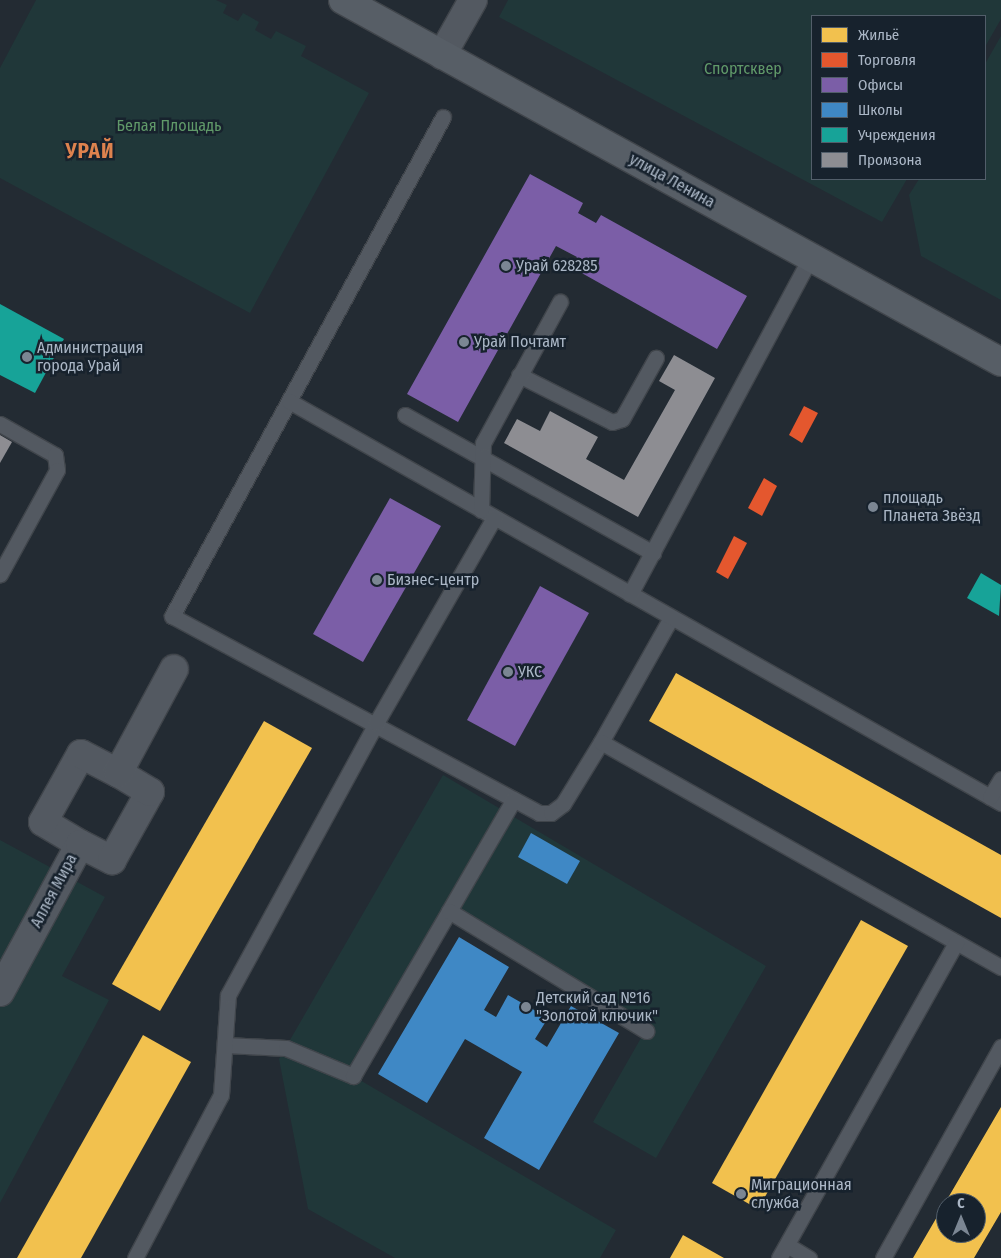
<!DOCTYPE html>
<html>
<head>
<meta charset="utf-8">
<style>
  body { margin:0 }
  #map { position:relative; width:1001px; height:1258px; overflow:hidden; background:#232b33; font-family:"Fira Sans Condensed",sans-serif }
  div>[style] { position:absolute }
  .green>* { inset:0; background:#203739 }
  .homes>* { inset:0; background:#f2c14e }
  .shops>* { inset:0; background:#e4572e }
  .offices>* { inset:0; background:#7b5ea7 }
  .schools>* { inset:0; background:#3f88c5 }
  .public>* { inset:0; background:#17a398 }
  .industry>* { inset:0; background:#8d8d92 }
  .roads { filter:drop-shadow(1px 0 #40454b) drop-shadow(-1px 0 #40454b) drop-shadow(0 1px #40454b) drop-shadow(0 -1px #40454b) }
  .lane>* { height:15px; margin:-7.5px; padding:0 7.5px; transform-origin:7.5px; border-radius:7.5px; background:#535961 }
  .street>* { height:28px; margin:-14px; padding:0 14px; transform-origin:14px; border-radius:14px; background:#535961 }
  .secondary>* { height:28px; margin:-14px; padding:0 14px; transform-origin:14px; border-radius:14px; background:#575e66 }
  .dots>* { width:14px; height:14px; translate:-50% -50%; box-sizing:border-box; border:2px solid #17222d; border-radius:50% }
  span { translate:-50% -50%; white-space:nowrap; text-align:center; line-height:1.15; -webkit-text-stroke:5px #17222d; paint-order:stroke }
  .park-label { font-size:16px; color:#609969 }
  .street-label { font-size:16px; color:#abb7c6 }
  .poi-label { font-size:16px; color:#abb7c6 }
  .left { translate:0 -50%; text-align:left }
  .district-label { font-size:21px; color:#de824e; font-weight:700; letter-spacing:1px }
  .legend { position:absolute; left:811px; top:15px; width:175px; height:165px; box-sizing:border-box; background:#17222d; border:1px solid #525e6a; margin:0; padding:6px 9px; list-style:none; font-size:15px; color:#abb7c6 }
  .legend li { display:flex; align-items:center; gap:10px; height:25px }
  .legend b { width:25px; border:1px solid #525e6a }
  .north { position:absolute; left:936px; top:1193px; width:50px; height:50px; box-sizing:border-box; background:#17222d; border:1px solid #525e6a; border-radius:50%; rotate:0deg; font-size:14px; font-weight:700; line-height:20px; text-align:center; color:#abb7c6 }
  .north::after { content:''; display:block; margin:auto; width:18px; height:22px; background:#7b8693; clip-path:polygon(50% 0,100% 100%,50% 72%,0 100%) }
</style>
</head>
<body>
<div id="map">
  <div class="green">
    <i style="clip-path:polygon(36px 0,216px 0,227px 5px,223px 13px,238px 21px,243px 13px,259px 22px,255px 30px,271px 39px,276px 31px,306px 46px,301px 56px,369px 93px,250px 313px,0 178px,0 68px)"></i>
    <i style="clip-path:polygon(508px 0,1001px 0,1001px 19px,985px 47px,985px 16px,812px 16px,812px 179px,907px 179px,882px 222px,499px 17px)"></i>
    <i style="clip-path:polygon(1001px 36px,1001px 300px,921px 256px,909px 195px,919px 179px,985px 179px,985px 64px)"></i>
    <i style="clip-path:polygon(443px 775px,766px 966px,656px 1158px,593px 1122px,645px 1031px,449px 912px,353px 1076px,616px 1230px,600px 1258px,395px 1258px,308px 1209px,279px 1059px)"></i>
    <i style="clip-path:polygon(0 840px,105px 897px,62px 976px,109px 1000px,0 1203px)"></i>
  </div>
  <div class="homes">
    <i style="clip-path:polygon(676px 673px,1001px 855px,1001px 918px,649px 721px)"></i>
    <i style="clip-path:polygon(264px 721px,312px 748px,160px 1011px,112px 984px)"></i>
    <i style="clip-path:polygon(861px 920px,908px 946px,758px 1209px,712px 1183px)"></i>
    <i style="clip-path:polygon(143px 1035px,191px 1062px,81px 1258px,17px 1258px)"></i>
    <i style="clip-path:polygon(evenodd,1001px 1107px,1001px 1212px,974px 1258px,913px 1258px,1001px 1107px,946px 1203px,976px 1203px,976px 1233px,946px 1233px,946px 1203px)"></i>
    <i style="clip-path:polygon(683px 1235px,724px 1258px,670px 1258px)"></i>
  </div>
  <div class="shops">
    <i style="clip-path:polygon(804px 406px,818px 413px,802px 443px,789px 435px)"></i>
    <i style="clip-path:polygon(764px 478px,777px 486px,762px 516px,748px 508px)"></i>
    <i style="clip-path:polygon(734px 536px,747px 543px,728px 579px,716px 572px)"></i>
  </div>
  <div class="offices">
    <i style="clip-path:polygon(530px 174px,583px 203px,578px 213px,596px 223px,601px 215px,747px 296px,717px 349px,571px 267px,577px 257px,556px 246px,458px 422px,407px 394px)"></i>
    <i style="clip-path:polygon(390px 498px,441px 526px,363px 662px,313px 634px)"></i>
    <i style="clip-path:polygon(540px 586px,589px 613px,515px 746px,467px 720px)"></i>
  </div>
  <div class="schools">
    <i style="clip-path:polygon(531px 833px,580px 861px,567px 884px,518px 857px)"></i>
    <i style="clip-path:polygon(459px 937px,509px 967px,484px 1010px,496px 1017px,508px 995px,548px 1018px,535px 1039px,547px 1047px,571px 1006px,619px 1033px,539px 1170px,484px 1138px,522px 1072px,465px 1039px,427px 1103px,378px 1074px)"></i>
  </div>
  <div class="public">
    <i style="clip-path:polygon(0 304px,64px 339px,35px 393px,0 375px)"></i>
    <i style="clip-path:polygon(981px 573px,1001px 585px,999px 616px,967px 598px)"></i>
  </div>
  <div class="industry">
    <i style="clip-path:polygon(674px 355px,715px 378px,638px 517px,504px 443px,517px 419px,540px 431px,550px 411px,598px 437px,586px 459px,624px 480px,675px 390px,659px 381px)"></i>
    <i style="clip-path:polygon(0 435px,12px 442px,0 463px)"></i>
  </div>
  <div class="roads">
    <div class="lane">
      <i style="left:443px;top:117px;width:568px;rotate:118.51deg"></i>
      <i style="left:172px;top:616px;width:417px;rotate:28.2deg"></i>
      <i style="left:539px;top:813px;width:12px"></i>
      <i style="left:551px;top:813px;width:15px;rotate:-37deg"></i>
      <i style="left:563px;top:804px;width:73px;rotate:-58.5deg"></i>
      <i style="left:601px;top:742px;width:142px;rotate:-60.6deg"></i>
      <i style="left:519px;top:375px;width:104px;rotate:26.8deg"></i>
      <i style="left:612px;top:422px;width:10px;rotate:-17deg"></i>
      <i style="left:622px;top:419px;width:70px;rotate:-60.9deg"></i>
      <i style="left:289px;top:401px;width:818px;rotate:29.45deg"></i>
      <i style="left:405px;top:415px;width:284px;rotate:29.1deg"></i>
      <i style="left:0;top:424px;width:63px;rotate:29.4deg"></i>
      <i style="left:55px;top:455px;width:15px;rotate:82deg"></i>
      <i style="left:57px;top:470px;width:119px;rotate:118.7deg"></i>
      <i style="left:481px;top:510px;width:67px;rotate:-88.3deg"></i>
      <i style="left:483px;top:443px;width:161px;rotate:-61.4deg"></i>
      <i style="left:630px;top:594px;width:383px;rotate:-61.8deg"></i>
      <i style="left:601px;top:742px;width:459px;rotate:29.4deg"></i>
      <i style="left:990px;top:797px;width:21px;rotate:-59deg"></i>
      <i style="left:449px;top:911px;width:129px;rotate:-59.9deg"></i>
      <i style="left:225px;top:1045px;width:61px;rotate:2.8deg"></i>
      <i style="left:286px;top:1048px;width:73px;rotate:22.7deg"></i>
      <i style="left:353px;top:1076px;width:191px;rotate:-59.8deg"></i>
      <i style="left:449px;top:911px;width:231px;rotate:31.3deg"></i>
      <i style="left:787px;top:1245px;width:26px;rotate:31deg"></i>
      <i style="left:135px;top:1258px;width:184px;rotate:-62.2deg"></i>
      <i style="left:221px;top:1095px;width:100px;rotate:-86deg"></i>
      <i style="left:228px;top:995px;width:310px;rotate:-61.4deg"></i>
      <i style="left:376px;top:723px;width:237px;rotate:-60.1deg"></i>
      <i style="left:779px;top:1258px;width:362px;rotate:-60.7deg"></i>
      <i style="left:883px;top:1258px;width:242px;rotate:-60.8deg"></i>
    </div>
    <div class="street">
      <i style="left:442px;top:55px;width:63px;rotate:-60.6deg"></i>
      <i style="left:80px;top:844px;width:43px;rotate:-149.3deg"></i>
      <i style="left:43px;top:822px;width:78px;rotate:-60.8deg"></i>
      <i style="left:81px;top:754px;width:42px;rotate:27.2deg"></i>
      <i style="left:0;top:992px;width:168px;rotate:-61.6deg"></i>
      <i style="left:80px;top:844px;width:36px;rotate:27deg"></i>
      <i style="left:112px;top:860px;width:78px;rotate:-60.8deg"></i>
      <i style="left:150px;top:792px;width:37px;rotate:-149deg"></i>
      <i style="left:118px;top:773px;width:118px;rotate:-61.7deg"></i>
    </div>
    <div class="secondary">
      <i style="left:343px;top:0;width:751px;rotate:28.82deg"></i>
    </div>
  </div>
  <div class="dots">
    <i style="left:506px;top:266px;background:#7b8693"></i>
    <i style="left:464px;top:342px;background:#7b8693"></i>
    <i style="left:27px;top:357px;background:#7b8693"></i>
    <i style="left:873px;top:507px;background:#7b8693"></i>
    <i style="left:377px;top:580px;background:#7b8693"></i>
    <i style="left:508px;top:672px;background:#7b8693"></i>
    <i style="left:526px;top:1007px;background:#7b8693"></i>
    <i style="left:741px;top:1194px;background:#7b8693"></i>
  </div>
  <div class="park-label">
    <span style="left:743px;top:69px">Спортсквер</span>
    <span style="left:169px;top:126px">Белая Площадь</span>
  </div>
  <div class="street-label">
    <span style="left:672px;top:181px;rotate:29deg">улица Ленина</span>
    <span style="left:54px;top:891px;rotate:-62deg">Аллея Мира</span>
  </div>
  <div class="poi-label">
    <span class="left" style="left:516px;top:266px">Урай 628285</span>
    <span class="left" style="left:474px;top:342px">Урай Почтамт</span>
    <span class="left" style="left:37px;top:357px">Администрация<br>города Урай</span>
    <span class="left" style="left:883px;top:507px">площадь<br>Планета Звёзд</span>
    <span class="left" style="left:387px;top:580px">Бизнес-центр</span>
    <span class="left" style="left:518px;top:672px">УКС</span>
    <span class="left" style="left:536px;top:1007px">Детский сад №16<br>"Золотой ключик"</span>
    <span class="left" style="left:751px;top:1194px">Миграционная<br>служба</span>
  </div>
  <div class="district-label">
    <span style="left:90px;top:151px">УРАЙ</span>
  </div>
  <ul class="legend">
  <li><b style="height:14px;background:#f2c14e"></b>Жильё</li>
  <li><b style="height:14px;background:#e4572e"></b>Торговля</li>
  <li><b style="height:14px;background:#7b5ea7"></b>Офисы</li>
  <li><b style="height:14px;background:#3f88c5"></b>Школы</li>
  <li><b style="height:14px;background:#17a398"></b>Учреждения</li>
  <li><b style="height:14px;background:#8d8d92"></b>Промзона</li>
  </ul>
  <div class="north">С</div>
</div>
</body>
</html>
